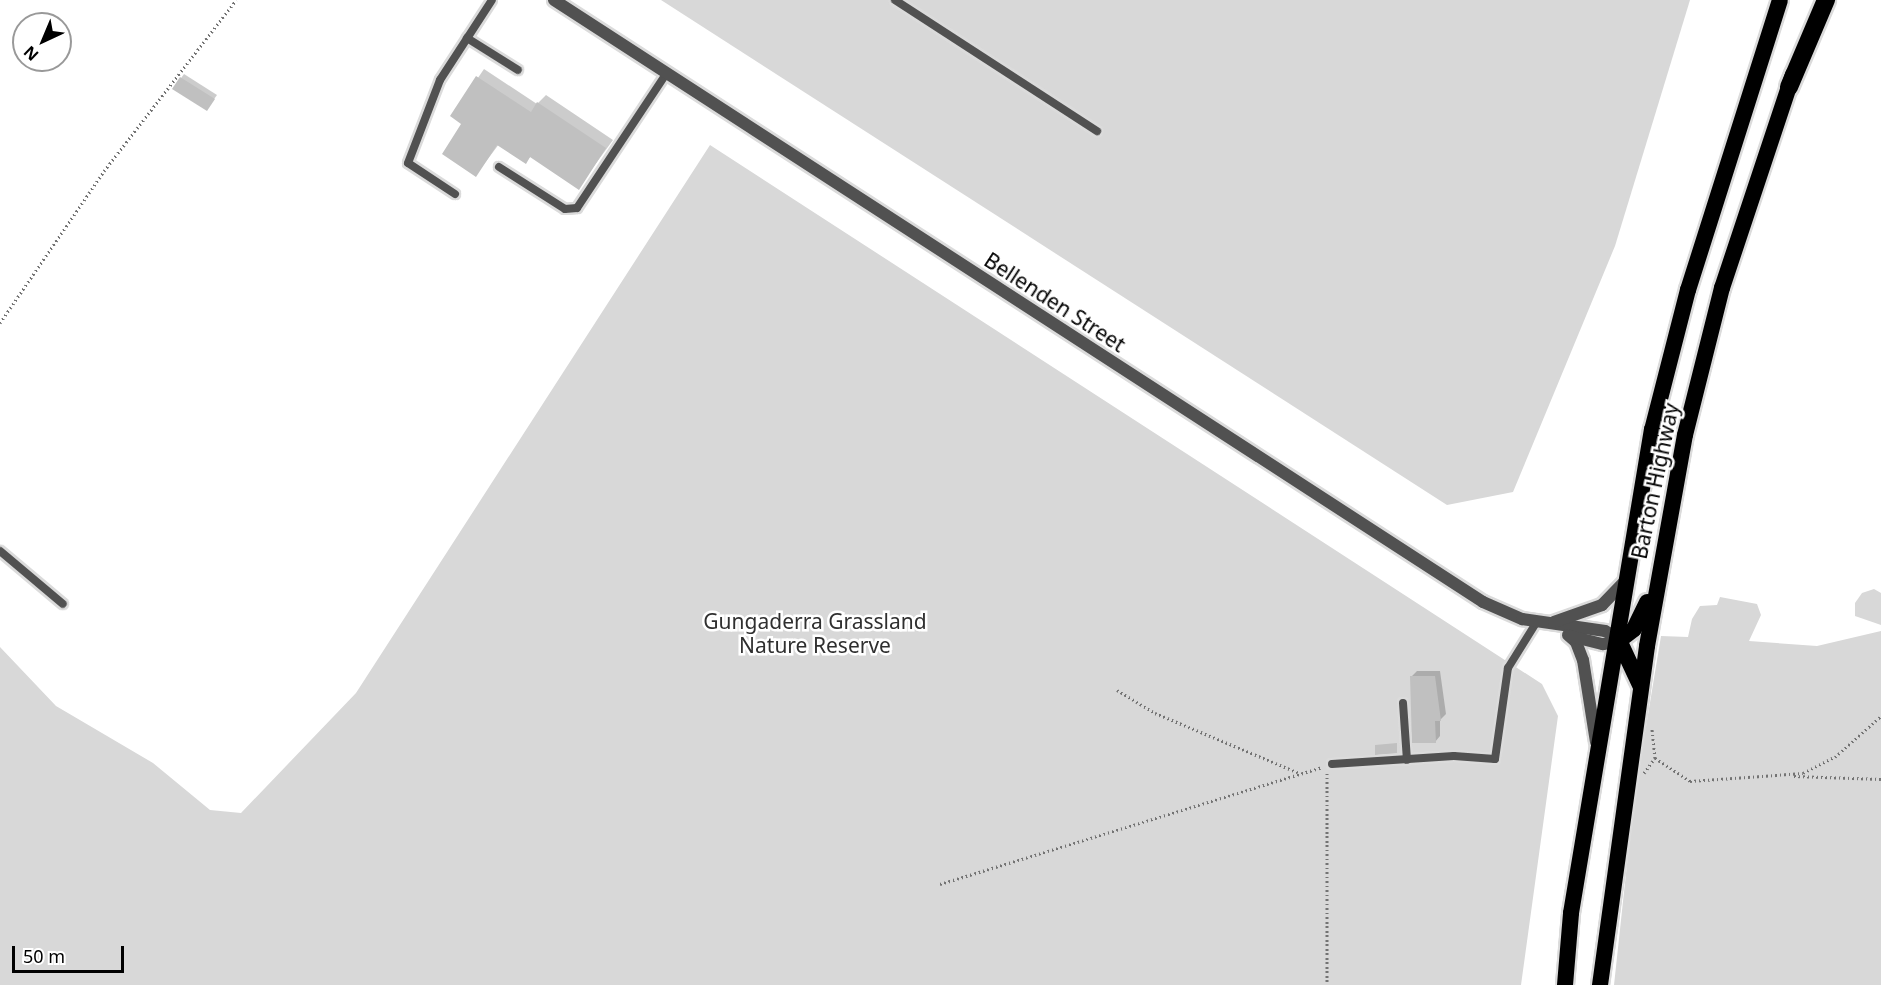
<!DOCTYPE html>
<html>
<head>
<meta charset="utf-8">
<style>
  body { margin:0 }
  #map { position:relative; width:1881px; height:985px; overflow:hidden; background:#fff; font-family:"Noto Sans",sans-serif }
  div>[style] { position:absolute }
  .green>* { inset:0; background:#d8d8d8 }
  .shadow>* { inset:0; background:#0003 }
  .building>* { inset:0; background:#c0c0c0 }
  .path>* { height:3px; margin-top:-1.5px; transform-origin:0; background:repeating-linear-gradient(90deg,#737373 0 1.5px,transparent 0 4.5px) }
  .roads { filter:drop-shadow(2px 0 #dbdbdb) drop-shadow(-2px 0 #dbdbdb) drop-shadow(0 2px #dbdbdb) drop-shadow(0 -2px #dbdbdb) }
  .service>* { height:8px; margin:-4px; padding:0 4px; transform-origin:4px; border-radius:4px; background:#515151 }
  .minor>* { height:12px; margin:-6px; padding:0 6px; transform-origin:6px; border-radius:6px; background:#515151 }
  .trunk>* { height:16px; margin:-8px; padding:0 8px; transform-origin:8px; border-radius:8px; background:#000 }
  .motorway>* { height:18px; margin:-9px; padding:0 9px; transform-origin:9px; border-radius:9px; background:#000 }
  span { translate:-50% -50%; white-space:nowrap; text-align:center; line-height:1.15; -webkit-text-stroke:5px #fff; paint-order:stroke }
  .street-label { font-size:21px; color:#000 }
  .park-label { font-size:21px; color:#2f2f2f }
  .north { position:absolute; left:12px; top:12px; width:60px; height:60px; box-sizing:border-box; background:#fff; border:2px solid #999; border-radius:50%; rotate:224deg; font-size:16px; font-weight:700; line-height:24px; text-align:center; color:#000 }
  .north::after { content:''; display:block; margin:auto; width:21px; height:27px; background:#000; clip-path:polygon(50% 0,100% 100%,50% 72%,0 100%) }
  .scale { position:absolute; left:12px; top:946px; width:112px; height:27px; box-sizing:border-box; border:3px solid #000; border-top:0; padding-left:8px; font-size:18px; line-height:21px; white-space:nowrap; color:#000; -webkit-text-stroke:4px #fff; paint-order:stroke }
</style>
</head>
<body>
<div id="map">
  <div class="green">
    <i style="clip-path:polygon(661px 0,1690px 0,1615px 246px,1513px 492px,1447px 505px)"></i>
    <i style="clip-path:polygon(710px 145px,1542px 684px,1558px 716px,1521px 985px,0 985px,0 647px,56px 706px,153px 763px,210px 810px,241px 813px,356px 693px)"></i>
    <i style="clip-path:polygon(1874px 589px,1881px 593px,1881px 625px,1855px 616px,1855px 603px,1862px 593px)"></i>
    <i style="clip-path:polygon(1720px 597px,1757px 604px,1761px 615px,1749px 641px,1817px 646px,1881px 631px,1881px 985px,1614px 985px,1634px 799px,1661px 636px,1688px 637px,1692px 619px,1700px 606px,1717px 605px)"></i>
  </div>
  <div class="shadow">
    <i style="clip-path:polygon(484px 69px,537px 104px,546px 95px,613px 140px,578px 188px,531px 156px,526px 162px,499px 144px,476px 175px,463px 123px,452px 116px)"></i>
    <i style="clip-path:polygon(184px 74px,217px 95px,207px 109px,174px 88px)"></i>
    <i style="clip-path:polygon(1417px 671px,1440px 671px,1446px 714px,1440px 720px,1440px 736px,1435px 742px,1411px 677px)"></i>
  </div>
  <div class="building">
    <i style="clip-path:polygon(476px 76px,531px 112px,537px 102px,606px 148px,579px 190px,530px 157px,526px 164px,497px 145px,476px 177px,442px 154px,461px 124px,450px 116px)"></i>
    <i style="clip-path:polygon(180px 77px,215px 99px,207px 111px,172px 89px)"></i>
    <i style="clip-path:polygon(1410px 676px,1435px 676px,1441px 721px,1435px 721px,1436px 743px,1412px 743px)"></i>
    <i style="clip-path:polygon(1397px 743px,1397px 753px,1375px 755px,1375px 745px)"></i>
  </div>
  <div class="path">
    <i style="left:0;top:323px;width:184px;rotate:-55.6deg"></i>
    <i style="left:104px;top:171px;width:216px;rotate:-52.3deg"></i>
    <i style="left:1117px;top:690px;width:44px;rotate:31.2deg"></i>
    <i style="left:1155px;top:713px;width:156px;rotate:22.6deg"></i>
    <i style="left:1655px;top:758px;width:42px;rotate:33.3deg"></i>
    <i style="left:1690px;top:781px;width:113px;rotate:-4deg"></i>
    <i style="left:1803px;top:773px;width:36px;rotate:-27deg"></i>
    <i style="left:1835px;top:757px;width:62px;rotate:-41.7deg"></i>
    <i style="left:1327px;top:773px;width:212px;rotate:90deg"></i>
    <i style="left:1644px;top:773px;width:19px;rotate:-54deg"></i>
    <i style="left:1655px;top:758px;width:31px;rotate:-96deg"></i>
    <i style="left:1794px;top:776px;width:87px;rotate:2deg"></i>
    <i style="left:940px;top:884px;width:400px;rotate:-17deg"></i>
  </div>
  <div class="roads">
    <div class="service">
      <i style="left:895px;top:0;width:241px;rotate:33deg"></i>
      <i style="left:467px;top:38px;width:60px;rotate:32.1deg"></i>
      <i style="left:499px;top:167px;width:78px;rotate:32.5deg"></i>
      <i style="left:565px;top:209px;width:12px;rotate:-5deg"></i>
      <i style="left:577px;top:208px;width:161px;rotate:-56.4deg"></i>
      <i style="left:455px;top:194px;width:56px;rotate:-146.6deg"></i>
      <i style="left:408px;top:163px;width:89px;rotate:-68.9deg"></i>
      <i style="left:440px;top:80px;width:95px;rotate:-57deg"></i>
      <i style="left:0;top:551px;width:82px;rotate:40.1deg"></i>
      <i style="left:1403px;top:703px;width:57px;rotate:86deg"></i>
      <i style="left:1332px;top:764px;width:122px;rotate:-3.8deg"></i>
      <i style="left:1454px;top:756px;width:41px;rotate:4.2deg"></i>
      <i style="left:1495px;top:759px;width:92px;rotate:-81.9deg"></i>
      <i style="left:1508px;top:668px;width:53px;rotate:-58.1deg"></i>
    </div>
    <div class="minor">
      <i style="left:554px;top:0;width:1107px;rotate:32.94deg"></i>
      <i style="left:1483px;top:602px;width:43px;rotate:23.6deg"></i>
      <i style="left:1522px;top:619px;width:84px;rotate:8.2deg"></i>
      <i style="left:1605px;top:631px;width:15px;rotate:28deg"></i>
      <i style="left:1554px;top:622px;width:51px;rotate:-19.5deg"></i>
      <i style="left:1602px;top:605px;width:33px;rotate:-46deg"></i>
      <i style="left:1568px;top:635px;width:11px;rotate:41deg"></i>
      <i style="left:1576px;top:642px;width:19px;rotate:69deg"></i>
      <i style="left:1583px;top:660px;width:83px;rotate:81deg"></i>
      <i style="left:1570px;top:636px;width:34px;rotate:14deg"></i>
      <i style="left:1603px;top:644px;width:14px;rotate:-8deg"></i>
    </div>
    <div class="trunk">
      <i style="left:1618px;top:638px;width:52px;rotate:64.9deg"></i>
      <i style="left:1617px;top:642px;width:21px;rotate:-37deg"></i>
      <i style="left:1634px;top:629px;width:30px;rotate:-64deg"></i>
      <i style="left:1565px;top:985px;width:72px;rotate:-85.2deg"></i>
      <i style="left:1571px;top:913px;width:490px;rotate:-80.5deg"></i>
      <i style="left:1652px;top:430px;width:145px;rotate:-75.6deg"></i>
      <i style="left:1688px;top:290px;width:304px;rotate:-72.4deg"></i>
      <i style="left:1600px;top:985px;width:342px;rotate:-82.1deg"></i>
      <i style="left:1647px;top:646px;width:214px;rotate:-79.8deg"></i>
      <i style="left:1685px;top:435px;width:152px;rotate:-75.9deg"></i>
      <i style="left:1722px;top:288px;width:225px;rotate:-71.6deg"></i>
    </div>
    <div class="motorway">
      <i style="left:1789px;top:87px;width:95px;rotate:-67deg"></i>
    </div>
  </div>
  <div class="street-label">
    <span style="left:1055px;top:302px;rotate:33deg">Bellenden Street</span>
    <span style="left:1655px;top:481px;rotate:-78deg">Barton Highway</span>
  </div>
  <div class="park-label">
    <span style="left:815px;top:633px">Gungaderra Grassland<br>Nature Reserve</span>
  </div>
  <div class="north">N</div>
  <div class="scale">50 m</div>
</div>
</body>
</html>
